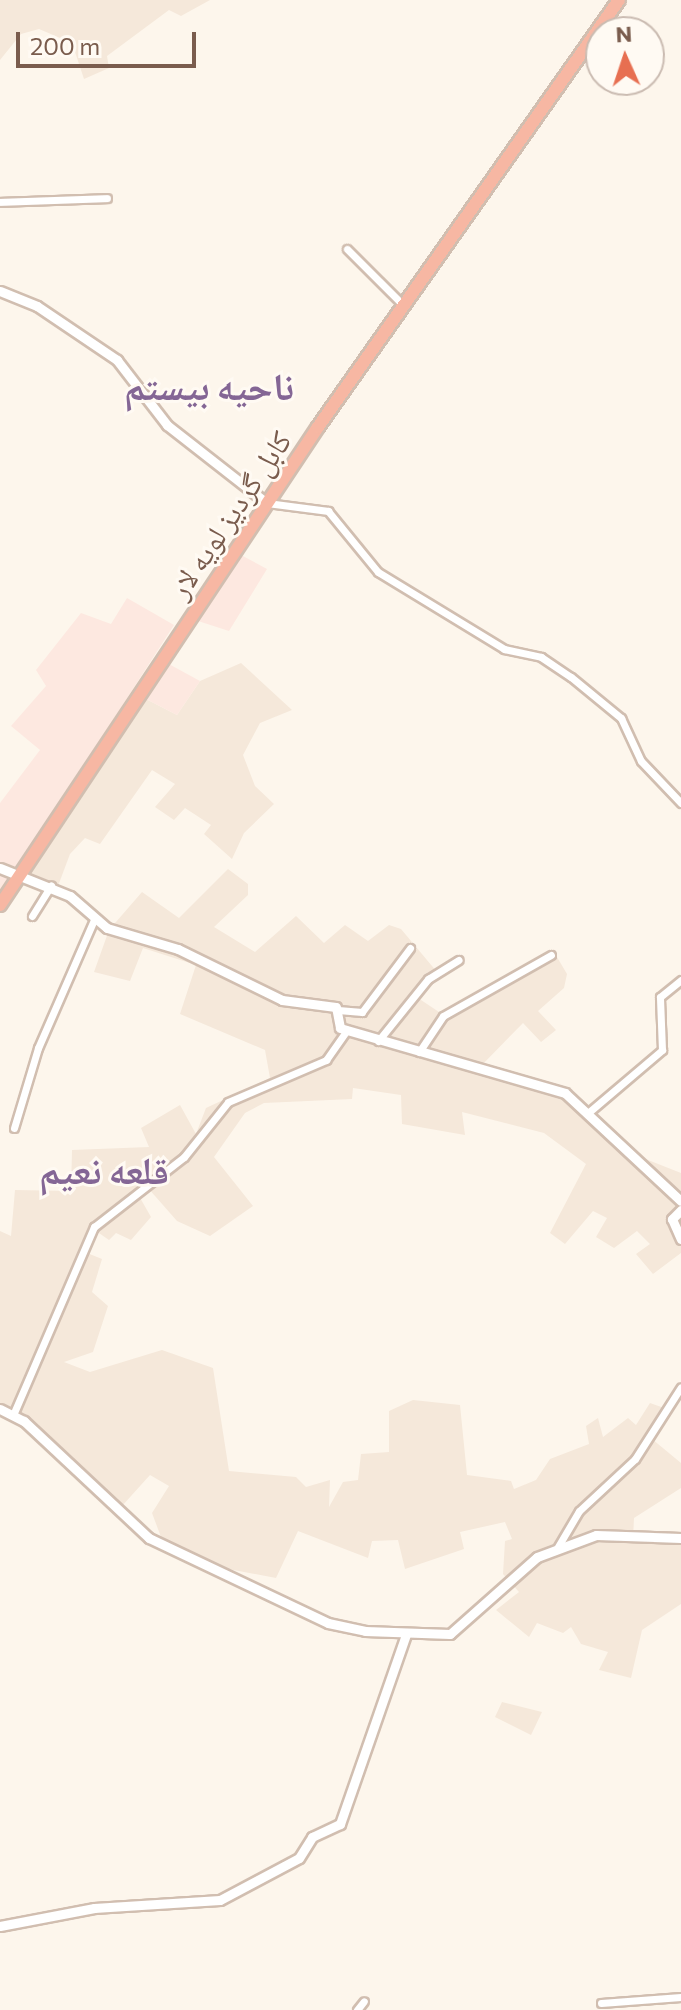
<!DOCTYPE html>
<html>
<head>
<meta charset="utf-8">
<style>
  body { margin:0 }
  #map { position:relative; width:681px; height:2010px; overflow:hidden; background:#fdf6ec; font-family:Commissioner,"Noto Naskh Arabic",sans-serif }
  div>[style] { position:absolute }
  .residential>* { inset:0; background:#f5e8da }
  .commercial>* { inset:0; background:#fde8e0 }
  .roads { filter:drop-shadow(2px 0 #d1beb0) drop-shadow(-2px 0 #d1beb0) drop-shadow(0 2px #d1beb0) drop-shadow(0 -2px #d1beb0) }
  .street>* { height:7px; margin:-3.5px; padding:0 3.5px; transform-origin:3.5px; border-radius:3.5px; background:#fff }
  .secondary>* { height:9px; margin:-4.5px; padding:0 4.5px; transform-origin:4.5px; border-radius:4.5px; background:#fff }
  .highway>* { height:12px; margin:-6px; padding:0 6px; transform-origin:6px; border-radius:6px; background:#f7b7a3 }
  span { translate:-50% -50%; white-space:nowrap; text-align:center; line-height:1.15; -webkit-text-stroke:6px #fffaf3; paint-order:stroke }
  .street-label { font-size:30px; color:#7a5c4d }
  .district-label { font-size:38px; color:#846695; font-weight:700 }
  .north { position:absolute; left:585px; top:16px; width:80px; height:80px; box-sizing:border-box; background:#fffaf3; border:2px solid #cabbb1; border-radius:50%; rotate:357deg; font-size:22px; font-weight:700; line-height:32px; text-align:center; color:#7a5c4d }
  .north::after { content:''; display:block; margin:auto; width:28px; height:36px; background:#e76f51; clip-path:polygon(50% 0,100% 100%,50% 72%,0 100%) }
  .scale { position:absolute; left:16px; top:32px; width:180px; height:36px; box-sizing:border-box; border:4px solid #7a5c4d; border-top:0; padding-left:10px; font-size:24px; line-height:28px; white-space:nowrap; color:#7a5c4d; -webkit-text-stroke:6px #fffaf3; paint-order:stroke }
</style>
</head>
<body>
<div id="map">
  <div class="residential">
    <i style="clip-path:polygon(0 0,210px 0,181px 16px,169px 10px,107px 56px,109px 68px,84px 79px,72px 43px,39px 29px,21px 34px,0 60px)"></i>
    <i style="clip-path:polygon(241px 663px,292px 710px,260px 723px,243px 755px,255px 786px,274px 804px,244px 833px,232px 859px,204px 834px,211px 825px,185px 808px,174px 820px,155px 807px,175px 784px,152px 770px,100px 844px,85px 838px,70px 854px,58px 886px,21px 879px,144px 698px,177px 715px,200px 681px)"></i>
    <i style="clip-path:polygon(228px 869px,248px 884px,248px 895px,214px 927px,255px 952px,296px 916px,324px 943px,345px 925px,368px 941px,389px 925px,401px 929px,437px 972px,415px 996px,442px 1014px,554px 952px,567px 974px,564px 988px,538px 1011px,556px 1030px,541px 1042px,523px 1023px,481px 1066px,566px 1095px,643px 1158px,681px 1173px,681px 1253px,653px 1274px,636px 1254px,650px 1244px,637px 1231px,614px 1248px,596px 1237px,607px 1218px,593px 1211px,565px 1244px,550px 1233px,586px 1164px,544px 1133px,462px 1112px,465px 1135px,402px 1124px,401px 1095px,353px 1088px,352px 1099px,264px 1103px,245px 1113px,214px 1157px,253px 1206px,210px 1236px,177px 1221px,148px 1188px,139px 1196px,151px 1217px,131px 1240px,116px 1233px,109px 1240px,96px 1231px,84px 1243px,87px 1253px,102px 1259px,92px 1292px,108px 1306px,93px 1352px,64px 1362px,90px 1372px,162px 1350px,213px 1368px,229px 1471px,296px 1477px,306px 1487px,330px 1480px,329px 1507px,343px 1482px,358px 1480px,361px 1454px,389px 1452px,389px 1411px,413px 1400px,460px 1405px,467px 1475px,511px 1481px,514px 1489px,536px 1480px,550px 1459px,589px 1444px,586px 1426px,598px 1418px,603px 1437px,628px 1418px,636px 1425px,650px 1403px,667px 1409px,652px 1439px,681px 1463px,681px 1488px,634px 1518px,633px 1539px,681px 1541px,681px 1604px,642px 1630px,631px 1678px,599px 1670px,608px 1652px,581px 1644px,571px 1627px,563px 1633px,537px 1623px,529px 1637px,496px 1610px,519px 1592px,503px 1574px,505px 1541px,512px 1539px,505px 1522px,460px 1532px,464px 1549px,405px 1569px,398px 1540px,372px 1541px,368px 1558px,298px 1531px,276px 1578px,186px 1561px,183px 1548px,161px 1537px,152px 1513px,169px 1486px,150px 1475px,122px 1506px,22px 1416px,0 1406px,0 1231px,11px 1236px,15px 1190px,71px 1191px,72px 1150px,149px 1147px,141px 1128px,180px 1105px,196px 1134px,206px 1108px,270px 1078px,265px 1050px,180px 1014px,196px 965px,143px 948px,130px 981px,94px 972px,109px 930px,142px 892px,179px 918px)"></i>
    <i style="clip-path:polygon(502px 1702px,542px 1712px,531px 1735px,495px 1717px)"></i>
  </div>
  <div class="commercial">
    <i style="clip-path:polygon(241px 555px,267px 569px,229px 631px,195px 620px)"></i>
    <i style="clip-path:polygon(127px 598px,174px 625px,0 896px,0 803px,40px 750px,11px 726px,46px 686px,36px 670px,81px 613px,111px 624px)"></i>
    <i style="clip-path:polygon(167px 663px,200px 681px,177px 715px,144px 698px)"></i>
  </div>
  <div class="roads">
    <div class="street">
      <i style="left:0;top:202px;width:107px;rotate:-2.1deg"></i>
      <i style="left:347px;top:249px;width:79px;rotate:45deg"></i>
      <i style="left:267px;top:503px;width:62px;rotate:7.5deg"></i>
      <i style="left:328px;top:511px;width:79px;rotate:50.7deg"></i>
      <i style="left:378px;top:572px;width:148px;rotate:31.4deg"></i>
      <i style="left:504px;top:649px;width:38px;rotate:12deg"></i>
      <i style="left:541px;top:657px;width:36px;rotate:34deg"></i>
      <i style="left:571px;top:677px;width:65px;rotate:39.4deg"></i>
      <i style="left:621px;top:718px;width:47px;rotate:65.1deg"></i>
      <i style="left:641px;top:761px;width:58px;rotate:46.4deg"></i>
      <i style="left:32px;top:916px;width:36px;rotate:-58deg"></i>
      <i style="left:338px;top:1010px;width:24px;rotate:5deg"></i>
      <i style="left:362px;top:1012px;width:80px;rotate:-53.1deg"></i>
      <i style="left:378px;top:1041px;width:80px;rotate:-51.1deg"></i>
      <i style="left:428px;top:979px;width:36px;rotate:-32deg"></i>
      <i style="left:419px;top:1052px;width:43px;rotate:-56.3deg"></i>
      <i style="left:443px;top:1016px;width:124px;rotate:-29.5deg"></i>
      <i style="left:589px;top:1112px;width:96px;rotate:-40.3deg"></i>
      <i style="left:662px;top:1050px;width:53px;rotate:-92.2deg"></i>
      <i style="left:660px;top:997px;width:27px;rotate:-39deg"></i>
      <i style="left:14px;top:1128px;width:84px;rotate:-73.3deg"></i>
      <i style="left:38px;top:1048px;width:140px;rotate:-66.4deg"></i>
      <i style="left:13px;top:1415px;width:205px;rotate:-66.7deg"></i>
      <i style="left:94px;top:1227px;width:114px;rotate:-37.9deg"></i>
      <i style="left:184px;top:1157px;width:70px;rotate:-51.3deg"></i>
      <i style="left:228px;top:1102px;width:107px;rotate:-23.2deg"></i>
      <i style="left:326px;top:1060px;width:37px;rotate:-55deg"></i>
      <i style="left:556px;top:1550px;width:45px;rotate:-59.5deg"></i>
      <i style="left:579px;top:1511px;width:76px;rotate:-42.9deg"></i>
      <i style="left:635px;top:1459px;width:85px;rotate:-57.4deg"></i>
      <i style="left:601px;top:2003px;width:80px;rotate:-4.3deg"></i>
      <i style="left:357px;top:2010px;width:11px;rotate:-52deg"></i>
    </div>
    <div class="secondary">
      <i style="left:0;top:291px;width:40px;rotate:22deg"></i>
      <i style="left:37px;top:306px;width:97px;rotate:34deg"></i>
      <i style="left:117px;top:360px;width:82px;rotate:52.4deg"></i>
      <i style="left:167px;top:425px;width:127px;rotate:38deg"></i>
      <i style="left:0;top:868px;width:75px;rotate:21.8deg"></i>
      <i style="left:70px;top:896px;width:49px;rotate:40.9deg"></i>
      <i style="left:107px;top:928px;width:74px;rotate:16.5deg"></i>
      <i style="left:178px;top:949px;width:116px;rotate:26.1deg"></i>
      <i style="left:282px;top:1000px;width:54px;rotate:7.4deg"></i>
      <i style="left:336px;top:1007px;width:21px;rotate:79deg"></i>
      <i style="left:340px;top:1028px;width:234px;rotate:16.1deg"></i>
      <i style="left:565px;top:1093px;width:158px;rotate:43deg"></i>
      <i style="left:681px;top:1210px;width:13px;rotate:135deg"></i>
      <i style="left:672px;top:1219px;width:22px;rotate:66deg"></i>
      <i style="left:0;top:1409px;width:27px;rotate:27deg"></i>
      <i style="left:24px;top:1421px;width:171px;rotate:43.1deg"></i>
      <i style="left:149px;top:1538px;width:198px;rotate:25.4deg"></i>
      <i style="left:328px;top:1623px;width:38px;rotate:12deg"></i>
      <i style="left:365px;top:1631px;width:85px;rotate:2deg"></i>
      <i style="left:450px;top:1634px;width:116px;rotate:-41.5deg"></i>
      <i style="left:537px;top:1557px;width:63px;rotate:-20.4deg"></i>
      <i style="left:596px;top:1535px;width:85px;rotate:2deg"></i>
      <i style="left:0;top:1926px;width:96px;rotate:-10.8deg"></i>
      <i style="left:94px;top:1908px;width:126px;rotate:-3.6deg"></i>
      <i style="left:220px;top:1900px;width:89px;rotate:-28deg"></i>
      <i style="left:299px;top:1858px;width:25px;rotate:-58deg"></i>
      <i style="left:312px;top:1837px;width:31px;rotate:-25deg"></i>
      <i style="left:340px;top:1824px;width:200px;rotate:-70.8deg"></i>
    </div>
    <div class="highway">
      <i style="left:0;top:905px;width:574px;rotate:-56.37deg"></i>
      <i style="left:318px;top:427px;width:522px;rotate:-54.82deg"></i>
    </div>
  </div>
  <div class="street-label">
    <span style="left:229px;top:514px;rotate:-56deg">کابل گردیز لویه لار</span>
  </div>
  <div class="district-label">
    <span style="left:209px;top:385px">ناحیه بیستم</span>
    <span style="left:104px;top:1169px">قلعه نعيم</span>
  </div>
  <div class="north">N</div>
  <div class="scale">200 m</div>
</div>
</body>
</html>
